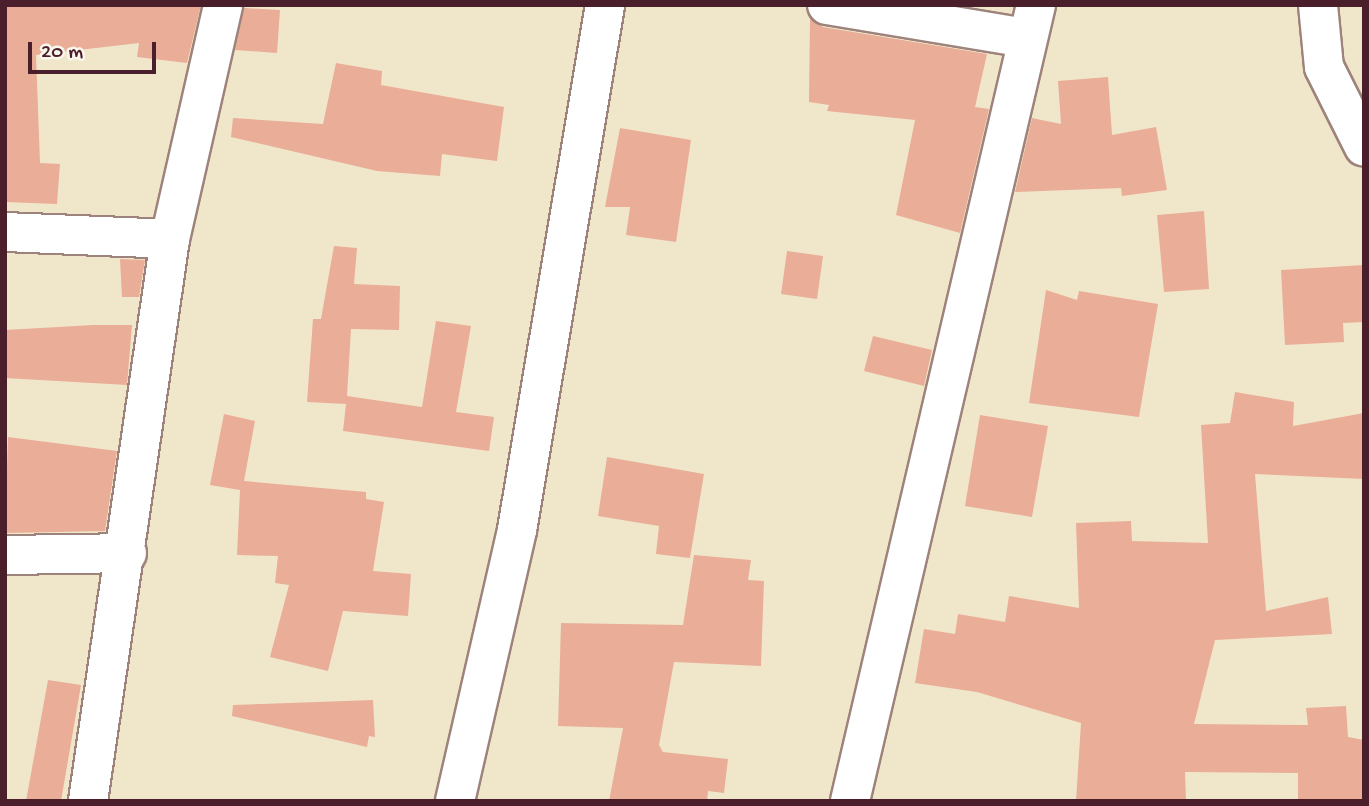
<!DOCTYPE html>
<html>
<head>
<meta charset="utf-8">
<style>
  body { margin:0 }
  #map { position:relative; width:1369px; height:806px; overflow:hidden; background:#f0e7cb; font-family:"Gochi Hand",sans-serif }
  div>[style] { position:absolute }
  .building>* { inset:0; background:#eaad98 }
  .roads { filter:drop-shadow(2px 0 #9d837b) drop-shadow(-2px 0 #9d837b) drop-shadow(0 2px #9d837b) drop-shadow(0 -2px #9d837b) }
  .street>* { height:38px; margin:-19px; padding:0 19px; transform-origin:19px; border-radius:19px; background:#fff }
  span { translate:-50% -50%; white-space:nowrap; text-align:center; line-height:1.15; -webkit-text-stroke:6px #fbf7ec; paint-order:stroke }
  .frame { position:absolute; inset:0; border:7px solid #4a1f2b; pointer-events:none }
  .scale { position:absolute; left:28px; top:42px; width:128px; height:32px; box-sizing:border-box; border:4px solid #4a1f2b; border-top:0; padding-left:9px; font-size:21px; line-height:24px; white-space:nowrap; color:#4a1f2b; -webkit-text-stroke:5px #fbf7ec; paint-order:stroke }
</style>
</head>
<body>
<div id="map">
  <div class="building">
    <i style="clip-path:polygon(5px 5px,201px 5px,187px 63px,137px 57px,139px 43px,36px 55px,40px 163px,60px 164px,57px 204px,5px 202px)"></i>
    <i style="clip-path:polygon(244px 8px,280px 10px,277px 53px,235px 50px)"></i>
    <i style="clip-path:polygon(810px 18px,823px 27px,987px 54px,975px 107px,989px 109px,960px 233px,896px 215px,915px 120px,827px 111px,829px 105px,809px 102px)"></i>
    <i style="clip-path:polygon(336px 63px,382px 71px,381px 85px,504px 107px,497px 161px,442px 154px,440px 176px,377px 171px,231px 137px,233px 118px,323px 124px)"></i>
    <i style="clip-path:polygon(1108px 77px,1112px 135px,1156px 127px,1167px 190px,1122px 196px,1121px 188px,1015px 192px,1032px 118px,1061px 124px,1058px 81px)"></i>
    <i style="clip-path:polygon(620px 128px,691px 140px,676px 242px,626px 235px,630px 207px,605px 207px)"></i>
    <i style="clip-path:polygon(1204px 211px,1209px 289px,1164px 292px,1157px 215px)"></i>
    <i style="clip-path:polygon(334px 246px,357px 248px,354px 284px,400px 286px,399px 330px,351px 329px,347px 396px,422px 407px,436px 321px,471px 326px,456px 412px,494px 417px,489px 451px,343px 431px,346px 404px,307px 402px,313px 319px,321px 319px)"></i>
    <i style="clip-path:polygon(787px 251px,823px 256px,817px 299px,781px 294px)"></i>
    <i style="clip-path:polygon(120px 259px,145px 260px,139px 297px,122px 297px)"></i>
    <i style="clip-path:polygon(1364px 265px,1364px 322px,1343px 323px,1344px 342px,1285px 345px,1281px 270px)"></i>
    <i style="clip-path:polygon(1046px 290px,1077px 300px,1079px 291px,1158px 304px,1139px 417px,1029px 403px)"></i>
    <i style="clip-path:polygon(93px 325px,132px 325px,127px 385px,5px 378px,5px 330px)"></i>
    <i style="clip-path:polygon(873px 336px,932px 350px,924px 386px,864px 371px)"></i>
    <i style="clip-path:polygon(1235px 392px,1294px 402px,1293px 426px,1364px 413px,1364px 479px,1255px 474px,1266px 611px,1328px 597px,1332px 634px,1215px 640px,1194px 724px,1308px 725px,1306px 708px,1346px 706px,1348px 737px,1364px 740px,1364px 801px,1298px 801px,1298px 773px,1185px 772px,1186px 801px,1076px 801px,1081px 723px,977px 692px,915px 683px,924px 629px,955px 634px,958px 614px,1005px 622px,1009px 596px,1079px 608px,1076px 523px,1131px 521px,1132px 541px,1208px 543px,1201px 425px,1230px 423px)"></i>
    <i style="clip-path:polygon(224px 414px,255px 421px,244px 481px,366px 492px,366px 499px,384px 502px,373px 571px,411px 574px,408px 616px,343px 611px,328px 671px,270px 657px,289px 585px,275px 583px,278px 556px,237px 555px,240px 490px,210px 485px)"></i>
    <i style="clip-path:polygon(980px 415px,1048px 426px,1032px 517px,965px 506px)"></i>
    <i style="clip-path:polygon(8px 437px,117px 451px,105px 531px,5px 533px)"></i>
    <i style="clip-path:polygon(607px 457px,704px 474px,690px 558px,656px 554px,659px 526px,598px 516px)"></i>
    <i style="clip-path:polygon(694px 555px,751px 560px,748px 580px,764px 581px,761px 666px,674px 662px,659px 745px,663px 752px,728px 759px,724px 793px,708px 791px,707px 801px,609px 801px,623px 728px,558px 726px,561px 623px,683px 625px)"></i>
    <i style="clip-path:polygon(48px 680px,81px 685px,61px 801px,26px 801px)"></i>
    <i style="clip-path:polygon(373px 700px,375px 737px,369px 736px,367px 747px,232px 716px,233px 705px)"></i>
  </div>
  <div class="roads">
    <div class="street">
      <i style="left:827px;top:5px;width:203px;rotate:9.4deg"></i>
      <i style="left:1318px;top:5px;width:62px;rotate:84.5deg"></i>
      <i style="left:1324px;top:67px;width:89px;rotate:63.4deg"></i>
      <i style="left:5px;top:232px;width:165px;rotate:2.4deg"></i>
      <i style="left:5px;top:555px;width:122px;rotate:-0.9deg"></i>
      <i style="left:88px;top:801px;width:568px;rotate:-81.7deg"></i>
      <i style="left:170px;top:239px;width:240px;rotate:-77.2deg"></i>
      <i style="left:455px;top:801px;width:278px;rotate:-77.1deg"></i>
      <i style="left:517px;top:530px;width:532px;rotate:-80.48deg"></i>
      <i style="left:850px;top:801px;width:817px;rotate:-76.85deg"></i>
    </div>
  </div>
  <div class="frame"></div>
  <div class="scale">20 m</div>
</div>
</body>
</html>
